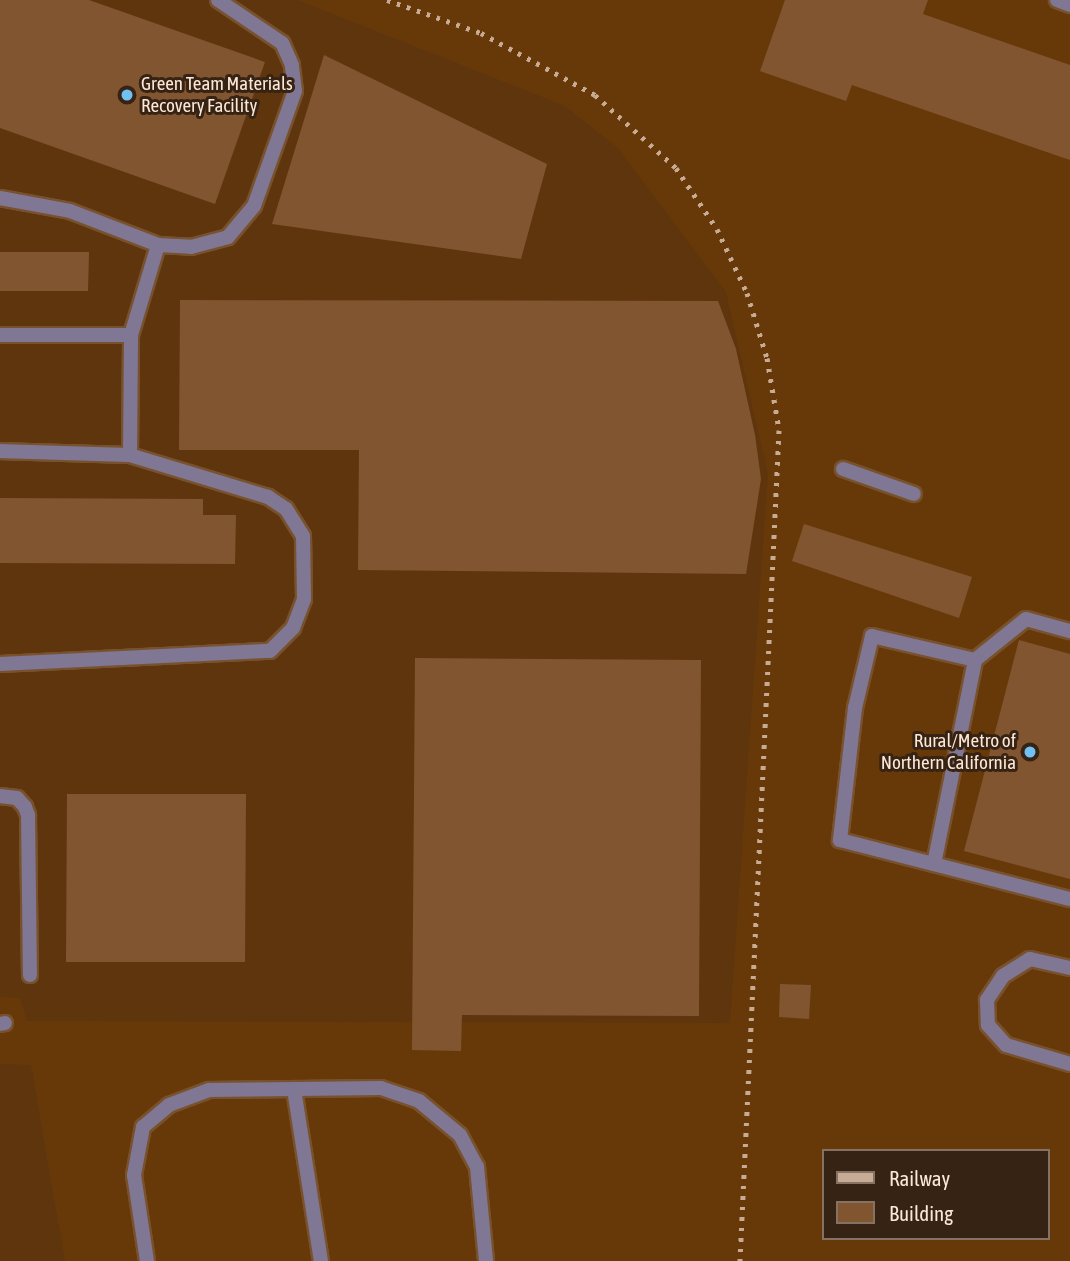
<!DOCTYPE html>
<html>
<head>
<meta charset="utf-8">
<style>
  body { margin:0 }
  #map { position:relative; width:1070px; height:1261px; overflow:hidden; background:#5f350e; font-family:"Asap Condensed",sans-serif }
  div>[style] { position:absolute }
  .built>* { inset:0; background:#683908 }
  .building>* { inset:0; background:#815530 }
  .roads { filter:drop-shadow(2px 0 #78522e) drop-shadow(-2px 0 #78522e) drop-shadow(0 2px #78522e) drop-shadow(0 -2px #78522e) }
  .service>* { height:14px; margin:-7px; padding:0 7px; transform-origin:7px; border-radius:7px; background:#807794 }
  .rail>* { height:5px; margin-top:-2.5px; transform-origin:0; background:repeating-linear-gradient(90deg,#c7ab94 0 3.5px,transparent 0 10.5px) }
  .dots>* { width:19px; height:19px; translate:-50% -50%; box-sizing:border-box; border:4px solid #362313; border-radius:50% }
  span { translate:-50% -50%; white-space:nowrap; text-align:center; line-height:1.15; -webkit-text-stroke:6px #362313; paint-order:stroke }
  .poi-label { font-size:19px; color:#fde8d8 }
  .left { translate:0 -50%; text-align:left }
  .right { translate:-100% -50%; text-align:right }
  .legend { position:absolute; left:822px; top:1149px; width:228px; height:91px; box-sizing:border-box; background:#362313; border:2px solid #867262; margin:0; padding:9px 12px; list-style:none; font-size:21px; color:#fde8d8 }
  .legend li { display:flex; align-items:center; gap:14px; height:35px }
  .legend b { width:35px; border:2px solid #867262 }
</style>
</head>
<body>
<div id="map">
  <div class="built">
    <i style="clip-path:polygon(evenodd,298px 0,1070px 0,1070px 1261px,65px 1261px,31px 1065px,0 1064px,0 997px,20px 998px,27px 1021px,730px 1023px,768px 474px,726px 292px,618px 148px,565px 106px,298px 0,823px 1151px,1047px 1151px,1047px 1238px,823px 1238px,823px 1151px)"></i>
  </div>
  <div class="building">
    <i style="clip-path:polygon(0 0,89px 0,265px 62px,215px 204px,0 128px)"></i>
    <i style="clip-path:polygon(785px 0,928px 0,923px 14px,1070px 65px,1070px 160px,852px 85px,846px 101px,760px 71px)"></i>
    <i style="clip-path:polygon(324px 55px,547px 164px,521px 259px,272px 224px)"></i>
    <i style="clip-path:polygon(0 252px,89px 252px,88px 291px,0 291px)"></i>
    <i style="clip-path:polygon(180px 300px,718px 301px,736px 349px,755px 435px,761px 479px,746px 574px,358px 570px,359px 450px,179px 450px)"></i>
    <i style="clip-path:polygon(0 498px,203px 499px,203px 515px,236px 515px,235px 564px,0 563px)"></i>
    <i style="clip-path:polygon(804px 524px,972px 577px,959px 618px,792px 561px)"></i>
    <i style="clip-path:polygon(1019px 640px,1070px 654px,1070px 879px,964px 851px)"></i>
    <i style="clip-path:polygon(415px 658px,701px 660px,699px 1016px,462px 1015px,461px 1051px,412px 1050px)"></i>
    <i style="clip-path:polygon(67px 794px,246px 794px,245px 962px,66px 962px)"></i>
    <i style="clip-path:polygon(780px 984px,811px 985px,809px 1019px,779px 1017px)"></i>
  </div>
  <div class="roads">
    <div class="service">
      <i style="left:1057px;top:0;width:14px;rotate:21deg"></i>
      <i style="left:0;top:198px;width:71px;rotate:10.5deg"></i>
      <i style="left:70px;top:211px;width:94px;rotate:21.1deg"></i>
      <i style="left:0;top:335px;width:131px"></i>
      <i style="left:0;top:451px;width:130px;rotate:1.8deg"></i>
      <i style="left:130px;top:455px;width:120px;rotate:-89.5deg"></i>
      <i style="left:131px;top:335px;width:94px;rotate:-73.3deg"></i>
      <i style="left:158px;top:245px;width:33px;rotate:3deg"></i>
      <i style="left:191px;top:247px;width:38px;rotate:-15deg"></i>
      <i style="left:228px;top:237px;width:40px;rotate:-50deg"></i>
      <i style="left:254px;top:206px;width:122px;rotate:-70.4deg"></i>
      <i style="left:295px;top:91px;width:26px;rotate:-97deg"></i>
      <i style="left:292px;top:65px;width:24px;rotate:-114deg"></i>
      <i style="left:282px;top:43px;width:77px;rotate:-146.1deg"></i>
      <i style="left:843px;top:469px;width:75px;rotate:19.4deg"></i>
      <i style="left:975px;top:660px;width:65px;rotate:-38.8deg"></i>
      <i style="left:1026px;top:619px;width:46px;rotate:15.3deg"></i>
      <i style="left:0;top:664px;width:270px;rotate:-2.8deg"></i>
      <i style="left:270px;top:651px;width:33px;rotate:-45deg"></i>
      <i style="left:293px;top:628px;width:31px;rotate:-69deg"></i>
      <i style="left:304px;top:599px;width:63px;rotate:-90.9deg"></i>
      <i style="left:303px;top:536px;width:32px;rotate:-122deg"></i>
      <i style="left:286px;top:509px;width:22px;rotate:-146deg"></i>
      <i style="left:268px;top:497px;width:144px;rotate:-163.1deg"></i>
      <i style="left:0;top:796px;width:17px;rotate:7deg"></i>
      <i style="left:17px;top:798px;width:12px;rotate:48deg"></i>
      <i style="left:25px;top:807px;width:9px;rotate:69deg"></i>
      <i style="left:28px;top:815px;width:160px;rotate:89.3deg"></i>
      <i style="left:934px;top:864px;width:208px;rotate:-78.6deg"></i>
      <i style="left:975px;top:660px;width:106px;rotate:-166.9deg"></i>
      <i style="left:872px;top:636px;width:74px;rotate:103.3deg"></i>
      <i style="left:855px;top:708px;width:133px;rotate:96.5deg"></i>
      <i style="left:840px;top:840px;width:237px;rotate:14.4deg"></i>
      <i style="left:1070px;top:968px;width:41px;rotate:-167.3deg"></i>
      <i style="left:1030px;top:959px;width:32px;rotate:148deg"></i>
      <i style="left:1003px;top:976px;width:29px;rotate:124deg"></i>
      <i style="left:987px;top:1000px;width:25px;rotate:88deg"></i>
      <i style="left:988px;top:1025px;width:27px;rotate:48deg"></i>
      <i style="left:1006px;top:1045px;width:67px;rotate:16.5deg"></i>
      <i style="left:0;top:1024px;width:5px;rotate:-11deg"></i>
      <i style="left:294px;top:1089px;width:174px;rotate:81.1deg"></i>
      <i style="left:147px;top:1261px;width:87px;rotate:-98.6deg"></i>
      <i style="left:134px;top:1175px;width:49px;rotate:-79.4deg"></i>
      <i style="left:143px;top:1127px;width:34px;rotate:-40deg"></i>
      <i style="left:169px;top:1105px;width:43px;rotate:-20.6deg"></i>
      <i style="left:209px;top:1090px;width:172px;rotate:-0.7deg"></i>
      <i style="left:381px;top:1088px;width:40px;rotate:18.9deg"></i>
      <i style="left:419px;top:1101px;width:53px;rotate:39.7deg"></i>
      <i style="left:460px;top:1135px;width:36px;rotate:62deg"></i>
      <i style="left:477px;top:1167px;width:94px;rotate:84.5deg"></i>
    </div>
  </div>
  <div class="rail">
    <i style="left:387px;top:0;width:100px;rotate:19.3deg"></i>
    <i style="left:481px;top:33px;width:130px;rotate:28.5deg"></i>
    <i style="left:595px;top:95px;width:109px;rotate:42deg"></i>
    <i style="left:676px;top:168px;width:73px;rotate:56.1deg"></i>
    <i style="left:717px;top:229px;width:71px;rotate:64.9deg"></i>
    <i style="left:747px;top:293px;width:68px;rotate:72.9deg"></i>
    <i style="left:767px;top:358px;width:73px;rotate:80.5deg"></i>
    <i style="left:779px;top:430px;width:832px;rotate:92.69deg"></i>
  </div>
  <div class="dots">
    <i style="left:127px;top:95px;background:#72c1f5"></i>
    <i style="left:1030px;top:752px;background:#72c1f5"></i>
  </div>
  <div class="poi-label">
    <span class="left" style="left:141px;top:95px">Green Team Materials<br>Recovery Facility</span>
    <span class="right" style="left:1016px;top:752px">Rural/Metro of<br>Northern California</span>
  </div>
  <ul class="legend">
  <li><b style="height:9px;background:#c7ab94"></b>Railway</li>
  <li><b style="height:19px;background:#815530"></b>Building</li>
  </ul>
</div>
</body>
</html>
